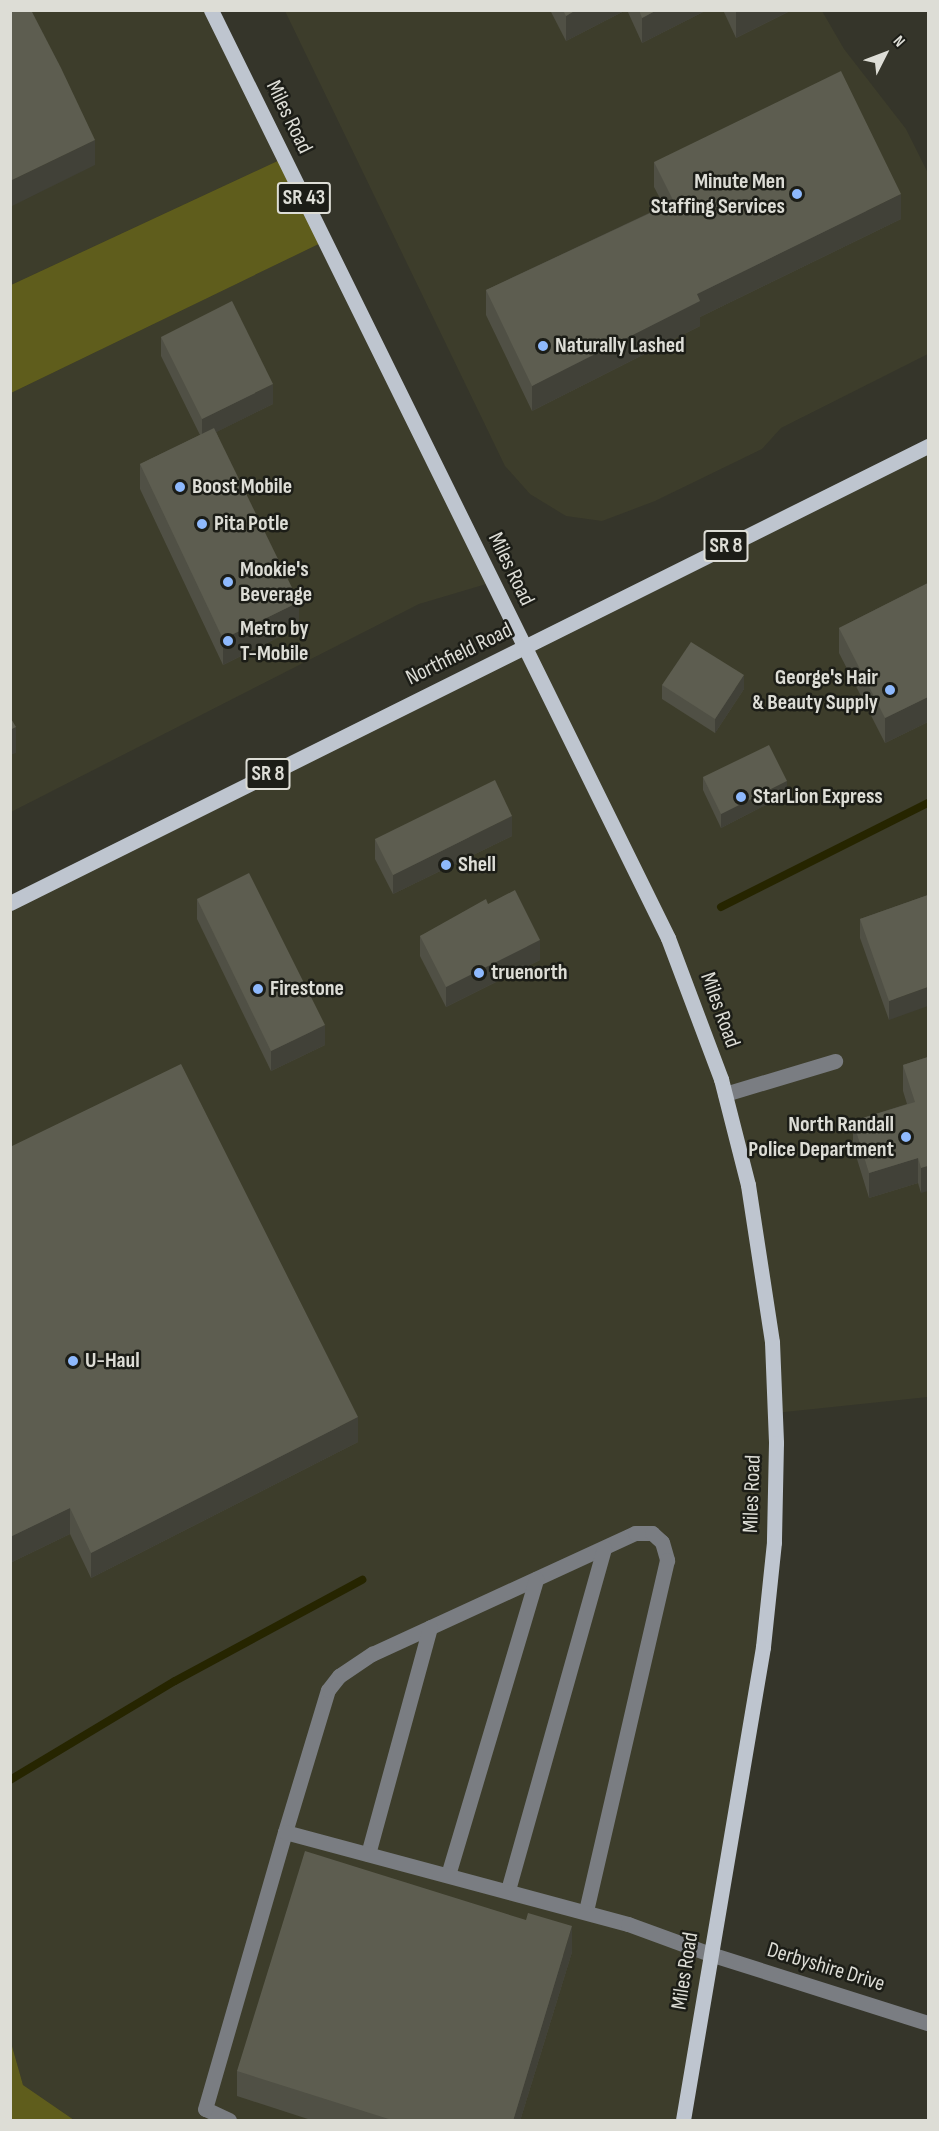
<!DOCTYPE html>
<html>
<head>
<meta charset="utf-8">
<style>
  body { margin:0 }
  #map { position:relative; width:939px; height:2131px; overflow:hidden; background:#35352a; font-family:"Sofia Sans Condensed",sans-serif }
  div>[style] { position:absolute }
  .built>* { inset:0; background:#3d3d2b }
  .green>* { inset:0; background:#5f5d1c }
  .stream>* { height:8px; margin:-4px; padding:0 4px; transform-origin:4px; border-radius:4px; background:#262500 }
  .minor>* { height:15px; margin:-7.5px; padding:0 7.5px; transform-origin:7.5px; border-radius:7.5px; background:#7a7d82 }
  .major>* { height:15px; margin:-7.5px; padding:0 7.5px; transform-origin:7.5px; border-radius:7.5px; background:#bec5cf }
  .wall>* { inset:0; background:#505045 }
  .shaded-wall>* { inset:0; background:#414138 }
  .building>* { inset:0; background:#5d5d50 }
  .dots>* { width:16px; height:16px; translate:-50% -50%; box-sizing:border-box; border:3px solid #1c1d17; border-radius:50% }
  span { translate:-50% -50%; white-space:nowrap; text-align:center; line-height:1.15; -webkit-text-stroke:5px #1c1d17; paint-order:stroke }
  .shield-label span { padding:2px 4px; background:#1c1d17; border:2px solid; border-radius:4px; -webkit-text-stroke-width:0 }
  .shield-label { font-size:21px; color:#ddddd6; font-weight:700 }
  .street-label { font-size:22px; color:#ddddd6 }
  .poi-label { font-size:22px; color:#ddddd6; font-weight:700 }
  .right { translate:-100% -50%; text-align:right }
  .left { translate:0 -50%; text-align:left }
  .frame { position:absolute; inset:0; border:12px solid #ddddd6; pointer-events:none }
  .north { position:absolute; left:855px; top:24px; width:60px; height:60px; -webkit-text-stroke:4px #1c1d17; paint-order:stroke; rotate:48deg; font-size:16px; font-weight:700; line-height:24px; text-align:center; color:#ddddd6 }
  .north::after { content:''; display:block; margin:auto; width:21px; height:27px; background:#ddddd6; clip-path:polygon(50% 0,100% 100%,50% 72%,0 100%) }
</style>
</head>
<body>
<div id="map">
  <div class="built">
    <i style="clip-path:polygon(10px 11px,212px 11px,284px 158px,11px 285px)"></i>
    <i style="clip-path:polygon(285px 11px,822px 11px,844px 49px,906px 129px,928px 173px,928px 354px,781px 428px,762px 449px,655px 501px,602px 521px,566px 516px,530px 494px,505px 466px)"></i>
    <i style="clip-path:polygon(325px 241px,493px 582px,419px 604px,11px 812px,11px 393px)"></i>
    <i style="clip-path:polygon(928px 446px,928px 1397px,775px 1413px,774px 1542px,683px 2120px,74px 2120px,23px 2085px,10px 2039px,10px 902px)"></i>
  </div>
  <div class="green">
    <i style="clip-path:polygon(284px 158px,325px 241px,11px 393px,11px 285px)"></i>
    <i style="clip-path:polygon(10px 2039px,23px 2085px,74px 2120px,11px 2120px)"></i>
  </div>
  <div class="stream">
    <i style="left:721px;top:907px;width:232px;rotate:-26.7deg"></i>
    <i style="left:10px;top:1780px;width:192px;rotate:-31deg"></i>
    <i style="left:175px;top:1681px;width:213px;rotate:-28.4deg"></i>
  </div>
  <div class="minor">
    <i style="left:725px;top:1094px;width:115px;rotate:-16.7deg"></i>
    <i style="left:285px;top:1832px;width:148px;rotate:-73.2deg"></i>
    <i style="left:328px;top:1690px;width:18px;rotate:-52deg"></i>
    <i style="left:339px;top:1676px;width:40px;rotate:-34deg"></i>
    <i style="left:372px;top:1654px;width:289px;rotate:-24.7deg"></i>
    <i style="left:635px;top:1533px;width:17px"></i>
    <i style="left:652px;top:1533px;width:13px;rotate:42deg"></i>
    <i style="left:662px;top:1542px;width:19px;rotate:74deg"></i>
    <i style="left:667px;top:1560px;width:361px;rotate:103deg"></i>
    <i style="left:368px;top:1854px;width:235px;rotate:-74.7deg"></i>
    <i style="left:448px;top:1875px;width:309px;rotate:-73.4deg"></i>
    <i style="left:508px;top:1890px;width:355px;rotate:-74.3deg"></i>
    <i style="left:229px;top:2120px;width:26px;rotate:-155deg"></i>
    <i style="left:205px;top:2109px;width:288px;rotate:-73.9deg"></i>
    <i style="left:285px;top:1832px;width:355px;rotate:15deg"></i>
    <i style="left:628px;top:1924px;width:87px;rotate:20.1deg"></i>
    <i style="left:710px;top:1954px;width:229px;rotate:17.6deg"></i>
  </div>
  <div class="major">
    <i style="left:211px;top:10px;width:1034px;rotate:63.78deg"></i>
    <i style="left:668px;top:938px;width:151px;rotate:69.4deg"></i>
    <i style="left:721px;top:1079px;width:109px;rotate:75.7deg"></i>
    <i style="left:748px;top:1185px;width:159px;rotate:81.3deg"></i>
    <i style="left:772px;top:1342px;width:101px;rotate:87.7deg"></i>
    <i style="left:776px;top:1443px;width:99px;rotate:91.2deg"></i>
    <i style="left:774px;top:1542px;width:106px;rotate:96deg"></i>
    <i style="left:763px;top:1647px;width:480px;rotate:99.6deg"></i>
    <i style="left:10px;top:903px;width:1025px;rotate:-26.47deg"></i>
  </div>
  <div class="wall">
    <i style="clip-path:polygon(550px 10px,626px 10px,566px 41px)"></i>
    <i style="clip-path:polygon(627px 10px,707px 10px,642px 43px)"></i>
    <i style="clip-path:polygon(723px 10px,792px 10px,736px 38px)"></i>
    <i style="clip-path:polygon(654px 162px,901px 219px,700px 317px,700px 326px,532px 411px,486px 315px,486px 290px,664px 206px,654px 187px)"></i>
    <i style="clip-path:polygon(161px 337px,273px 404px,216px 432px,299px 627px,223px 665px,140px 489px,140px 464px,200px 435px,161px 356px)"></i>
    <i style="clip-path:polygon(928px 583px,928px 722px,885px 743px,839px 653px,839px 628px)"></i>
    <i style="clip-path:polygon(662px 685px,744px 689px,715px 733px,662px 699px)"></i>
    <i style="clip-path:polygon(703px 777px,787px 794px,721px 828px,703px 790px)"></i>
    <i style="clip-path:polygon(512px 836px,393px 894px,375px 859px,375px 839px)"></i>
    <i style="clip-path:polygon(928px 895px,889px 1020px,860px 938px,860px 919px)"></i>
    <i style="clip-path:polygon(197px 899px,325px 1045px,271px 1071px,197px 919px)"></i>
    <i style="clip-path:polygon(488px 904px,540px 960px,446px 1007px,420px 956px,420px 936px)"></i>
    <i style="clip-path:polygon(928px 1057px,921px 1193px,918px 1183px,869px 1198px,853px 1146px,853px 1121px,907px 1104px,903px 1091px,903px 1065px)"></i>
    <i style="clip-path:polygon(10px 1147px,358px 1442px,91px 1578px,70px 1534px,10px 1563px)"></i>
    <i style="clip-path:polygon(572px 1952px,520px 2121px,314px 2121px,237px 2096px,237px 2071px)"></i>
  </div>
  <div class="shaded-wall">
    <i style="clip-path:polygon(576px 10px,626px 10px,566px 41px,566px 16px)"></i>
    <i style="clip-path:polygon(657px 10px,707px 10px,642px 43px,642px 18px)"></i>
    <i style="clip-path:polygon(740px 10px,792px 10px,736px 38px,736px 12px)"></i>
    <i style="clip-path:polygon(95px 140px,95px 165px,10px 207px,10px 181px)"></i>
    <i style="clip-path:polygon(901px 194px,901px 219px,700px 317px,700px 326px,532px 411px,532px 386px,697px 294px)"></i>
    <i style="clip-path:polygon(273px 384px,273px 404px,202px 439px,202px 419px)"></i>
    <i style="clip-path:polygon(299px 602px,299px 627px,223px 665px,223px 639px)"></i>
    <i style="clip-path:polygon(744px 675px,744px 689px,715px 733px,715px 719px)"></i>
    <i style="clip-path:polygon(928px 697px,928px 722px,885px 743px,885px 718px)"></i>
    <i style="clip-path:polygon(16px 727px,16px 753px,10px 755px,10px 730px)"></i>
    <i style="clip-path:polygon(787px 781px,787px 794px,721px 828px,721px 814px)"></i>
    <i style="clip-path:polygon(512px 816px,512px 836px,393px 894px,393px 875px)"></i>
    <i style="clip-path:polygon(540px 940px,540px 960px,446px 1007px,446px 987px)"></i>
    <i style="clip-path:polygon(928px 987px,928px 1006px,889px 1020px,889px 1001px)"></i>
    <i style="clip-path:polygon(325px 1025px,325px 1045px,271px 1071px,271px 1051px)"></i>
    <i style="clip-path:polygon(918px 1158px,918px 1183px,869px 1198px,869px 1173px)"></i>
    <i style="clip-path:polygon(928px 1166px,928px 1191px,921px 1193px,921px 1168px)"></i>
    <i style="clip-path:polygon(358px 1417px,358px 1442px,91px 1578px,91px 1553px)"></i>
    <i style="clip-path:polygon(70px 1508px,70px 1534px,10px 1563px,10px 1537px)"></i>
    <i style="clip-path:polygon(572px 1926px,572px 1952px,520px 2121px,513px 2121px)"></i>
  </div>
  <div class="building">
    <i style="clip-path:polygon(10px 10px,31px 10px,61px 68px,95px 140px,10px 181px)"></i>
    <i style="clip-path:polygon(563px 10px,576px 10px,566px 16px)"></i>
    <i style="clip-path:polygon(639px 10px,657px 10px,642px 18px)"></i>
    <i style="clip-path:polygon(841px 71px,901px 194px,697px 294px,700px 301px,532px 386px,486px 290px,674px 202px,654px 162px)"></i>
    <i style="clip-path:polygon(232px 301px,273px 384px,202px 419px,161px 337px)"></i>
    <i style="clip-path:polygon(214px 428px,299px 602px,223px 639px,140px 464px)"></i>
    <i style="clip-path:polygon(928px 583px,928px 697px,885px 718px,839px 628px)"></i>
    <i style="clip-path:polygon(691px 642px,744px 675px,715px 719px,662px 685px)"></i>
    <i style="clip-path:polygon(10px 717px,16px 727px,10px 730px)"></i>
    <i style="clip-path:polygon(769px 745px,787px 781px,721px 814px,703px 777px)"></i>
    <i style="clip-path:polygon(495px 780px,512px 816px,393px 875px,375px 839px)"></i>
    <i style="clip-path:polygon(249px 873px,325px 1025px,271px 1051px,197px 899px)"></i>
    <i style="clip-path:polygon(515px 890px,540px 940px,446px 987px,420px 936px,486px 899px,488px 904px)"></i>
    <i style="clip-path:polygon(928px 895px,928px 987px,889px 1001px,860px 919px)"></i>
    <i style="clip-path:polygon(928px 1057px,928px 1166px,921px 1168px,918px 1158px,869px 1173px,853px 1121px,915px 1102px,903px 1065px)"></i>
    <i style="clip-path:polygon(181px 1064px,358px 1417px,91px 1553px,70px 1508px,10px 1537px,10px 1147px)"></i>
    <i style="clip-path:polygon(305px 1851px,526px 1920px,528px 1913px,572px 1926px,513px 2121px,395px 2121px,237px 2071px)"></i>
  </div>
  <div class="dots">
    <i style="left:797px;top:194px;background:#8eb9fd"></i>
    <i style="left:543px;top:346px;background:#8eb9fd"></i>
    <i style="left:180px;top:487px;background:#8eb9fd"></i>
    <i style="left:202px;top:524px;background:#8eb9fd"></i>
    <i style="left:228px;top:582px;background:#8eb9fd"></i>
    <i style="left:228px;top:641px;background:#8eb9fd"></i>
    <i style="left:890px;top:690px;background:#8eb9fd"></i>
    <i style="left:741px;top:797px;background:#8eb9fd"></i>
    <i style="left:446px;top:865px;background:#8eb9fd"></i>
    <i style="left:479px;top:973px;background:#8eb9fd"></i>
    <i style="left:258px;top:989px;background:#8eb9fd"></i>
    <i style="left:906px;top:1137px;background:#8eb9fd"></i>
    <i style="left:73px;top:1361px;background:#8eb9fd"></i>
  </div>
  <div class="shield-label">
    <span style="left:304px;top:198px">SR 43</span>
    <span style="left:726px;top:546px">SR 8</span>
    <span style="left:268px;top:774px">SR 8</span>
  </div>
  <div class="street-label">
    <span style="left:289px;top:117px;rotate:64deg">Miles Road</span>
    <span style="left:511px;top:569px;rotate:64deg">Miles Road</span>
    <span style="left:459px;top:654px;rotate:-26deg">Northfield Road</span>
    <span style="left:720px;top:1010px;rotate:70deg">Miles Road</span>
    <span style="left:752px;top:1494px;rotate:-88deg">Miles Road</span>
    <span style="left:826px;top:1967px;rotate:17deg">Derbyshire Drive</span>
    <span style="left:685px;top:1971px;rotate:-81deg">Miles Road</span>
  </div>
  <div class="poi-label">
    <span class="right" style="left:785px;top:194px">Minute Men<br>Staffing Services</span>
    <span class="left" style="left:555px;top:346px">Naturally Lashed</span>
    <span class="left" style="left:192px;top:487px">Boost Mobile</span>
    <span class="left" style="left:214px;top:524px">Pita Potle</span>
    <span class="left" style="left:240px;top:582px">Mookie's<br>Beverage</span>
    <span class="left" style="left:240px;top:641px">Metro by<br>T-Mobile</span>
    <span class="right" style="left:878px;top:690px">George's Hair<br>&amp; Beauty Supply</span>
    <span class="left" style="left:753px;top:797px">StarLion Express</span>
    <span class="left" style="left:458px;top:865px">Shell</span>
    <span class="left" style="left:491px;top:973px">truenorth</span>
    <span class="left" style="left:270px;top:989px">Firestone</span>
    <span class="right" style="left:894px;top:1137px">North Randall<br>Police Department</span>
    <span class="left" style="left:85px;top:1361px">U-Haul</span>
  </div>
  <div class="frame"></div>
  <div class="north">N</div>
</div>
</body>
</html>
